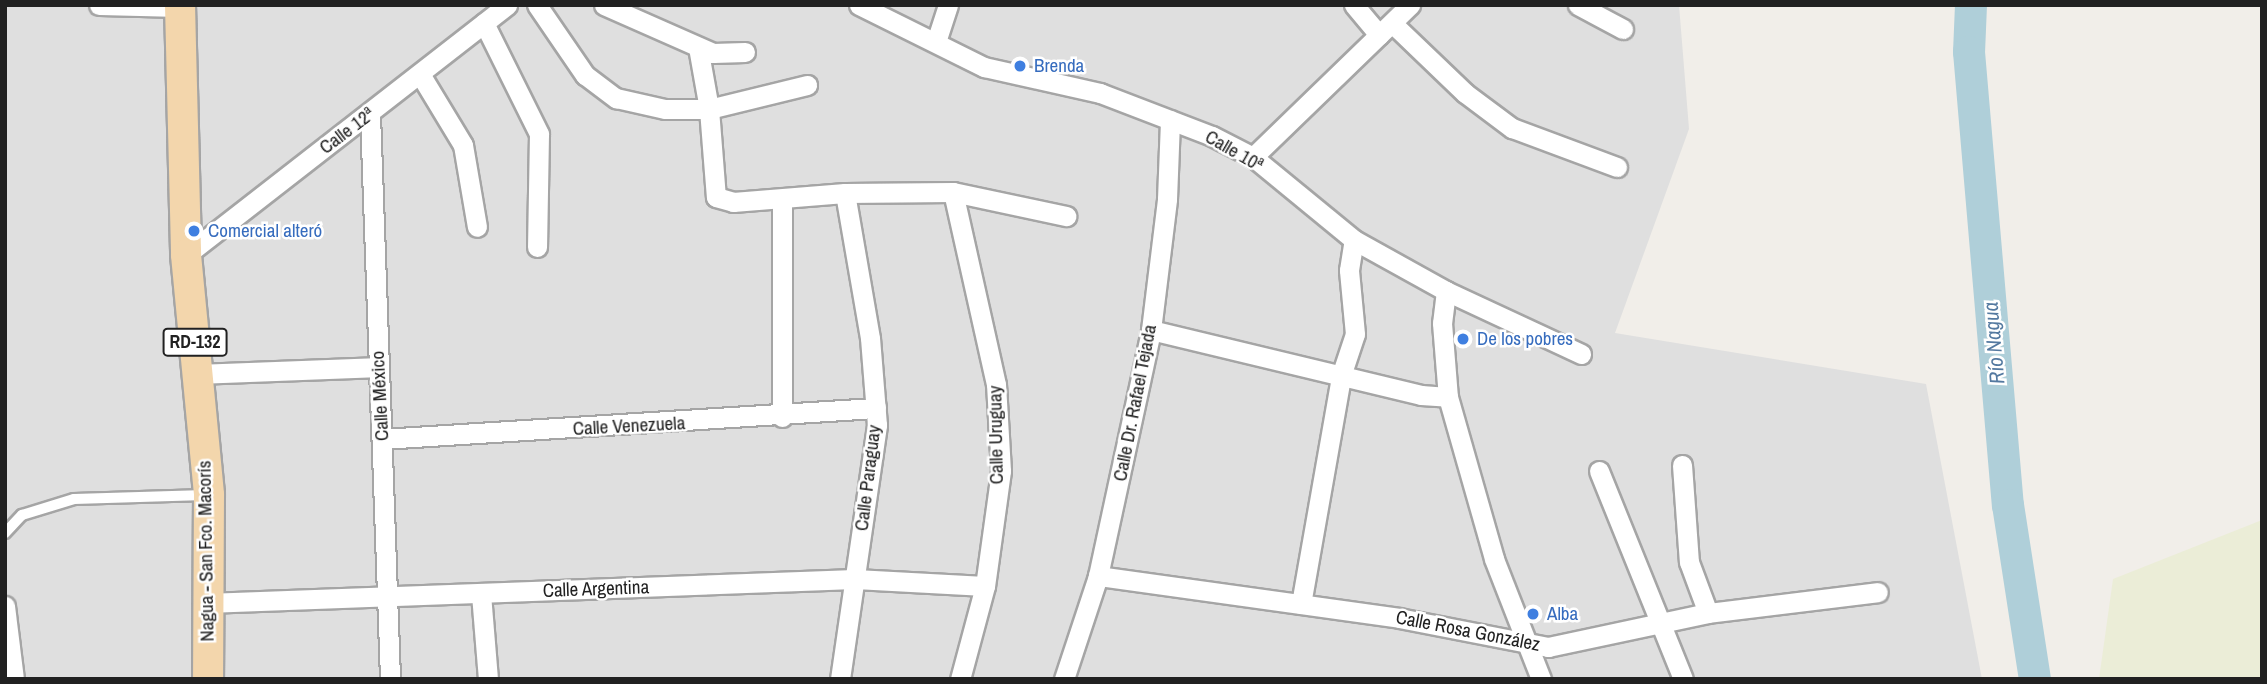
<!DOCTYPE html>
<html>
<head>
<meta charset="utf-8">
<style>
  body { margin:0 }
  #map { position:relative; width:2267px; height:684px; overflow:hidden; background:#f1eee9; font-family:"Archivo Narrow",sans-serif }
  div>[style] { position:absolute }
  .residential>* { inset:0; background:#dfdfdf }
  .farmland>* { inset:0; background:#ebedd7 }
  .river>* { height:32px; margin:-16px; padding:0 16px; transform-origin:16px; border-radius:16px; background:#afcfd9 }
  .roads { filter:drop-shadow(2px 0 #a5a5a5) drop-shadow(-2px 0 #a5a5a5) drop-shadow(0 2px #a5a5a5) drop-shadow(0 -2px #a5a5a5) }
  .lane>* { height:10px; margin:-5px; padding:0 5px; transform-origin:5px; border-radius:5px; background:#fff }
  .street>* { height:19px; margin:-9.5px; padding:0 9.5px; transform-origin:9.5px; border-radius:9.5px; background:#fff }
  .primary>* { height:30px; margin:-15px; padding:0 15px; transform-origin:15px; border-radius:15px; background:#f3d6ac }
  .dots>* { width:19px; height:19px; translate:-50% -50%; box-sizing:border-box; border:4px solid #fff; border-radius:50% }
  span { translate:-50% -50%; white-space:nowrap; text-align:center; line-height:1.15; -webkit-text-stroke:5px #fff; paint-order:stroke }
  .shield-label span { padding:2px 5px; background:#fff; border:2px solid; border-radius:5px; -webkit-text-stroke-width:0 }
  .shield-label { font-size:18px; color:#212121; font-weight:700 }
  .shop-label { font-size:19px; color:#366cbe }
  .left { translate:0 -50%; text-align:left }
  .street-label { font-size:19px; color:#212121 }
  .water-label { font-size:21px; color:#5479a0; font-style:italic }
  .frame { position:absolute; inset:0; border:7px solid #212121; pointer-events:none }
</style>
</head>
<body>
<div id="map">
  <div class="residential">
    <i style="clip-path:polygon(5px 5px,1679px 5px,1689px 129px,1615px 333px,1926px 384px,1982px 679px,5px 679px)"></i>
  </div>
  <div class="farmland">
    <i style="clip-path:polygon(2262px 520px,2262px 679px,2099px 679px,2113px 579px)"></i>
  </div>
  <div class="river">
    <i style="left:1971px;top:5px;width:47px;rotate:92.4deg"></i>
    <i style="left:1969px;top:52px;width:455px;rotate:85.1deg"></i>
    <i style="left:2008px;top:505px;width:176px;rotate:81.2deg"></i>
  </div>
  <div class="roads">
    <div class="lane">
      <i style="left:5px;top:533px;width:25px;rotate:-47deg"></i>
      <i style="left:22px;top:515px;width:54px;rotate:-17.1deg"></i>
      <i style="left:74px;top:499px;width:131px;rotate:-1.7deg"></i>
    </div>
    <div class="street">
      <i style="left:99px;top:5px;width:81px;rotate:1.4deg"></i>
      <i style="left:537px;top:5px;width:85px;rotate:55.6deg"></i>
      <i style="left:585px;top:75px;width:39px;rotate:37deg"></i>
      <i style="left:616px;top:98px;width:50px;rotate:12.7deg"></i>
      <i style="left:665px;top:109px;width:44px"></i>
      <i style="left:709px;top:109px;width:101px;rotate:-13.8deg"></i>
      <i style="left:604px;top:5px;width:119px;rotate:23.8deg"></i>
      <i style="left:713px;top:53px;width:32px;rotate:-2deg"></i>
      <i style="left:859px;top:5px;width:140px;rotate:26.4deg"></i>
      <i style="left:984px;top:67px;width:119px;rotate:12.6deg"></i>
      <i style="left:1100px;top:93px;width:120px;rotate:21deg"></i>
      <i style="left:1212px;top:136px;width:46px;rotate:27.1deg"></i>
      <i style="left:1253px;top:157px;width:131px;rotate:39.4deg"></i>
      <i style="left:1354px;top:240px;width:105px;rotate:29deg"></i>
      <i style="left:1446px;top:291px;width:149px;rotate:25deg"></i>
      <i style="left:1354px;top:5px;width:39px;rotate:50deg"></i>
      <i style="left:1578px;top:5px;width:51px;rotate:28.1deg"></i>
      <i style="left:484px;top:23px;width:124px;rotate:63.6deg"></i>
      <i style="left:539px;top:134px;width:113px;rotate:91deg"></i>
      <i style="left:1392px;top:23px;width:101px;rotate:43.8deg"></i>
      <i style="left:1465px;top:93px;width:59px;rotate:36.7deg"></i>
      <i style="left:1512px;top:128px;width:112px;rotate:20.4deg"></i>
      <i style="left:936px;top:42px;width:39px;rotate:-72deg"></i>
      <i style="left:698px;top:47px;width:63px;rotate:79.9deg"></i>
      <i style="left:709px;top:109px;width:88px;rotate:85.5deg"></i>
      <i style="left:716px;top:197px;width:18px;rotate:16deg"></i>
      <i style="left:733px;top:202px;width:112px;rotate:-4.6deg"></i>
      <i style="left:845px;top:193px;width:108px;rotate:-0.5deg"></i>
      <i style="left:953px;top:192px;width:116px;rotate:12deg"></i>
      <i style="left:420px;top:74px;width:83px;rotate:58.8deg"></i>
      <i style="left:463px;top:145px;width:83px;rotate:80.3deg"></i>
      <i style="left:370px;top:114px;width:565px;rotate:87.97deg"></i>
      <i style="left:1253px;top:157px;width:219px;rotate:-44.1deg"></i>
      <i style="left:953px;top:192px;width:197px;rotate:77.4deg"></i>
      <i style="left:996px;top:384px;width:87px;rotate:86.7deg"></i>
      <i style="left:1001px;top:471px;width:116px;rotate:97.9deg"></i>
      <i style="left:985px;top:586px;width:96px;rotate:105deg"></i>
      <i style="left:782px;top:200px;width:217px;rotate:90deg"></i>
      <i style="left:186px;top:255px;width:407px;rotate:-37.9deg"></i>
      <i style="left:1446px;top:291px;width:32px;rotate:97deg"></i>
      <i style="left:1442px;top:323px;width:74px;rotate:85.4deg"></i>
      <i style="left:1448px;top:397px;width:168px;rotate:74.1deg"></i>
      <i style="left:1494px;top:559px;width:129px;rotate:68.6deg"></i>
      <i style="left:1151px;top:330px;width:278px;rotate:13.5deg"></i>
      <i style="left:1421px;top:395px;width:27px;rotate:4deg"></i>
      <i style="left:199px;top:374px;width:179px;rotate:-2.2deg"></i>
      <i style="left:382px;top:439px;width:495px;rotate:-3.6deg"></i>
      <i style="left:1682px;top:465px;width:97px;rotate:85.9deg"></i>
      <i style="left:1689px;top:562px;width:54px;rotate:69.6deg"></i>
      <i style="left:1599px;top:471px;width:224px;rotate:68deg"></i>
      <i style="left:1098px;top:576px;width:304px;rotate:7.9deg"></i>
      <i style="left:1399px;top:618px;width:152px;rotate:11deg"></i>
      <i style="left:1548px;top:647px;width:164px;rotate:-12deg"></i>
      <i style="left:1708px;top:613px;width:171px;rotate:-7deg"></i>
      <i style="left:481px;top:594px;width:85px;rotate:85.3deg"></i>
      <i style="left:206px;top:603px;width:649px;rotate:-2.12deg"></i>
      <i style="left:855px;top:579px;width:130px;rotate:3.1deg"></i>
      <i style="left:1301px;top:604px;width:231px;rotate:-80deg"></i>
      <i style="left:1341px;top:376px;width:44px;rotate:-71.6deg"></i>
      <i style="left:1355px;top:334px;width:64px;rotate:-95.4deg"></i>
      <i style="left:1349px;top:270px;width:30px;rotate:-81deg"></i>
      <i style="left:5px;top:606px;width:74px;rotate:83deg"></i>
      <i style="left:840px;top:679px;width:257px;rotate:-81.7deg"></i>
      <i style="left:877px;top:425px;width:87px;rotate:-94.6deg"></i>
      <i style="left:870px;top:338px;width:147px;rotate:-99.8deg"></i>
      <i style="left:1064px;top:679px;width:108px;rotate:-71.7deg"></i>
      <i style="left:1098px;top:576px;width:252px;rotate:-77.8deg"></i>
      <i style="left:1151px;top:330px;width:132px;rotate:-83deg"></i>
      <i style="left:1167px;top:199px;width:79px;rotate:-87.8deg"></i>
    </div>
    <div class="primary">
      <i style="left:180px;top:5px;width:250px;rotate:88.6deg"></i>
      <i style="left:186px;top:255px;width:241px;rotate:84.5deg"></i>
      <i style="left:209px;top:495px;width:184px;rotate:90.3deg"></i>
    </div>
  </div>
  <div class="dots">
    <i style="left:1020px;top:66px;background:#3f7fe0"></i>
    <i style="left:194px;top:231px;background:#3f7fe0"></i>
    <i style="left:1463px;top:339px;background:#3f7fe0"></i>
    <i style="left:1533px;top:614px;background:#3f7fe0"></i>
  </div>
  <div class="shield-label">
    <span style="left:195px;top:342px">RD-132</span>
  </div>
  <div class="shop-label">
    <span class="left" style="left:1034px;top:66px">Brenda</span>
    <span class="left" style="left:208px;top:231px">Comercial alteró</span>
    <span class="left" style="left:1477px;top:339px">De los pobres</span>
    <span class="left" style="left:1547px;top:614px">Alba</span>
  </div>
  <div class="street-label">
    <span style="left:347px;top:131px;rotate:-37deg">Calle 12ª</span>
    <span style="left:1234px;top:151px;rotate:30deg">Calle 10ª</span>
    <span style="left:380px;top:396px;rotate:-93deg">Calle México</span>
    <span style="left:1135px;top:403px;rotate:-79deg">Calle Dr. Rafael Tejada</span>
    <span style="left:629px;top:426px;rotate:-3deg">Calle Venezuela</span>
    <span style="left:996px;top:435px;rotate:-91deg">Calle Uruguay</span>
    <span style="left:868px;top:478px;rotate:-83deg">Calle Paraguay</span>
    <span style="left:206px;top:551px;rotate:-91deg">Nagua - San Fco. Macorís</span>
    <span style="left:596px;top:589px;rotate:-2deg">Calle Argentina</span>
    <span style="left:1468px;top:631px;rotate:11deg">Calle Rosa González</span>
  </div>
  <div class="water-label">
    <span style="left:1994px;top:343px;rotate:-95deg">Río Nagua</span>
  </div>
  <div class="frame"></div>
</div>
</body>
</html>
